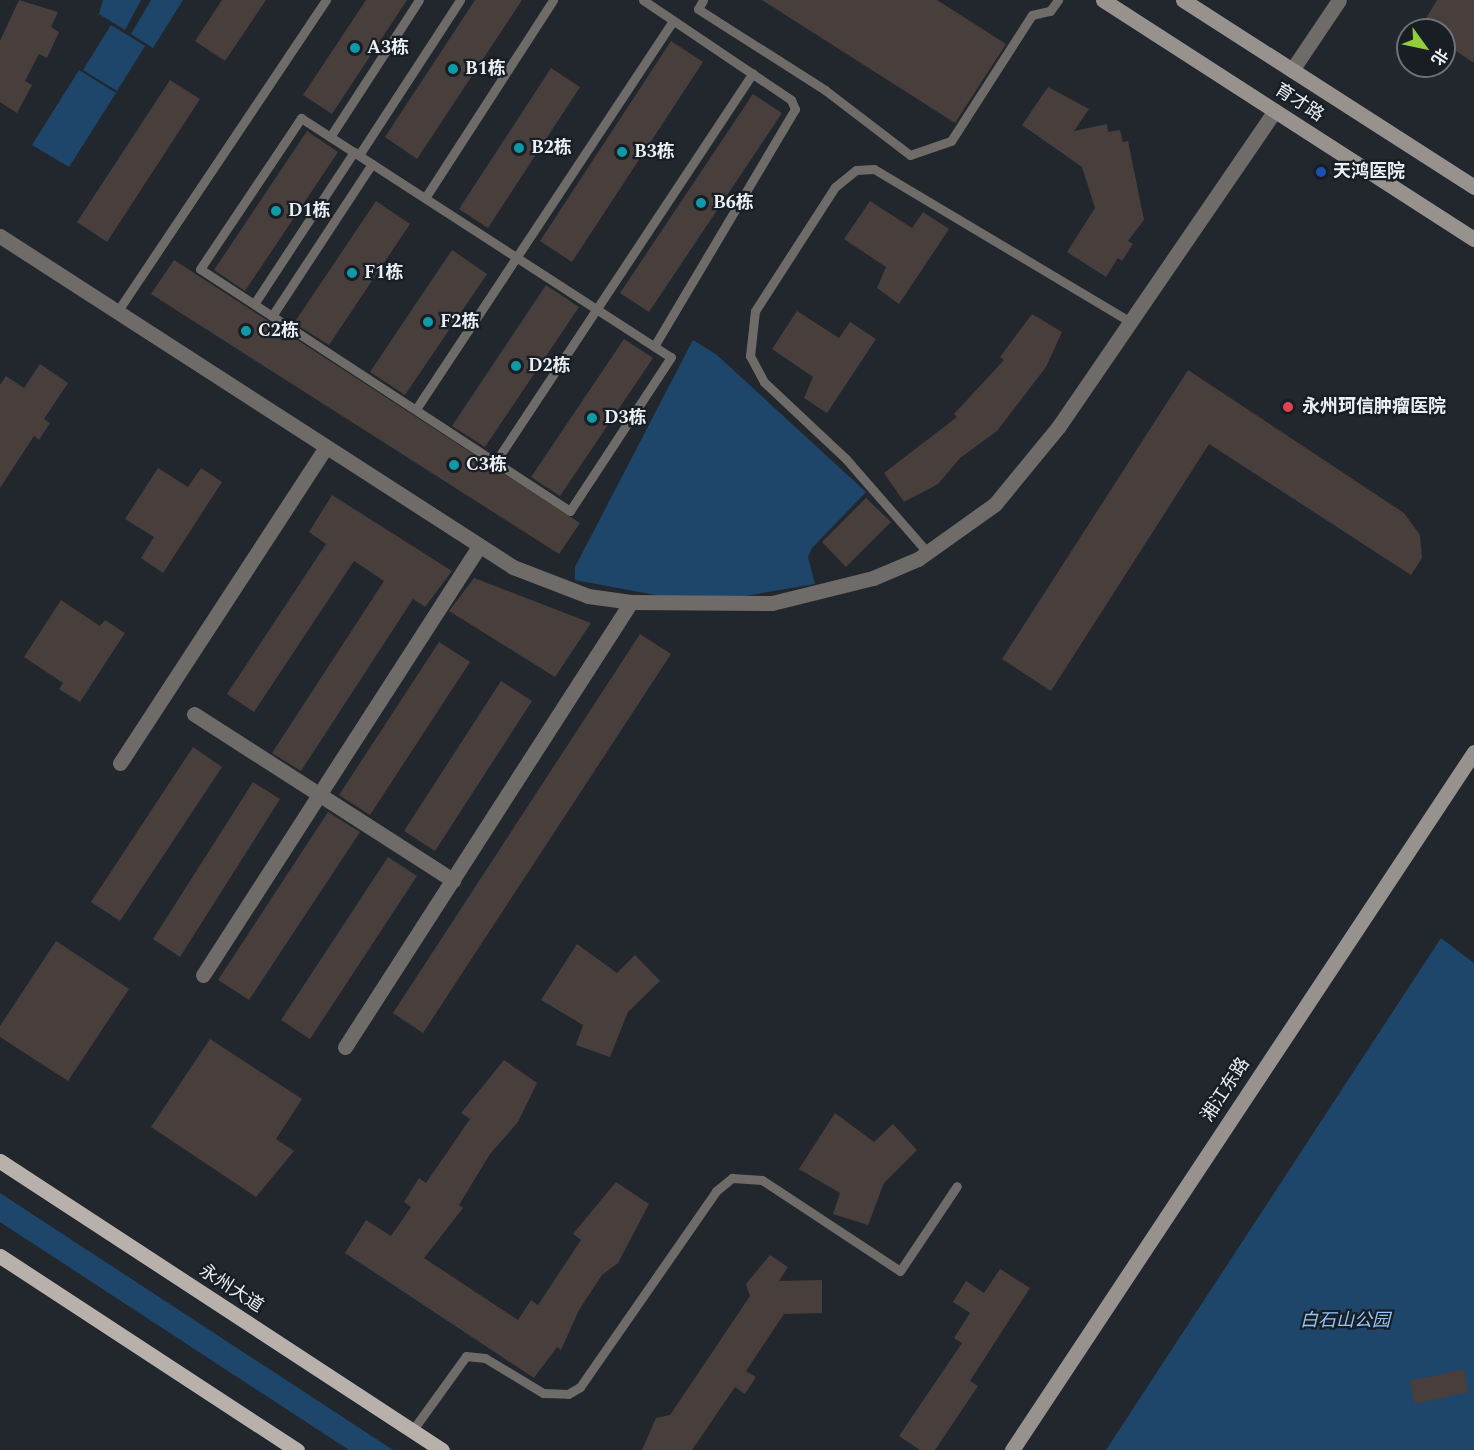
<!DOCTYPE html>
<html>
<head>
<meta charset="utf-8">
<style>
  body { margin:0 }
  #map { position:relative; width:1474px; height:1450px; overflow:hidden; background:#21272d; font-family:Spectral,"Noto Sans SC",serif }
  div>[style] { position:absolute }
  .green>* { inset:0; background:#1e466a }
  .building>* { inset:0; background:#483e3c }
  .service>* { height:9px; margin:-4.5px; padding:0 4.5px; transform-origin:4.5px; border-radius:4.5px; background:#6f6b69 }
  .minor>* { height:15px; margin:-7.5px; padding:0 7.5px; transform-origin:7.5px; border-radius:7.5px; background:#6f6b69 }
  .tertiary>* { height:15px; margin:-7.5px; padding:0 7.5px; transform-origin:7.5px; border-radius:7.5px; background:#6f6b69 }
  .secondary>* { height:15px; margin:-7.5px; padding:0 7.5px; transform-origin:7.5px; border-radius:7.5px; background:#98928e }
  .primary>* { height:15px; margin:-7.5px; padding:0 7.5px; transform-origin:7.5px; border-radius:7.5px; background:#b8b0ab }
  .dots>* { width:16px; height:16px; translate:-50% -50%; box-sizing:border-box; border:3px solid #181e24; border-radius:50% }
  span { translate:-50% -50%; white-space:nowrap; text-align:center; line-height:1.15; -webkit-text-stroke:4.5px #181e24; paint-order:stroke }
  .poi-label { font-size:18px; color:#ebeff4; font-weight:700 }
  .left { translate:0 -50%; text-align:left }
  .street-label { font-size:18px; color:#ebeff4 }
  .park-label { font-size:18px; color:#91c6f9; font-style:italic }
  .north { position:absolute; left:1396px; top:18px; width:60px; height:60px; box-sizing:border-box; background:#181e24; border:2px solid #6c7277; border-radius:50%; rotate:123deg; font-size:16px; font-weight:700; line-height:24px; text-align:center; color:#ebeff4 }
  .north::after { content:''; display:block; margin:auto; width:21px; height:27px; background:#92cd3e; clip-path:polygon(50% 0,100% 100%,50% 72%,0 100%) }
</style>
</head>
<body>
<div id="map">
  <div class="green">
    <i style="clip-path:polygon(103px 0,141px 0,125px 30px,99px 14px)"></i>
    <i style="clip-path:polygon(151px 0,183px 0,153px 48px,131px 34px)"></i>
    <i style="clip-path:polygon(111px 25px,145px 46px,117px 91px,83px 70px)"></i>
    <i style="clip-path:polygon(79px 70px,116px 93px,69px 167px,32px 145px)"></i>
    <i style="clip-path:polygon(693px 340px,717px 355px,866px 492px,812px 548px,808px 557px,815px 584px,739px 597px,666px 597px,575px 580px,575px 567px)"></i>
    <i style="clip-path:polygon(1441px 938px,1474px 963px,1474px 1450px,1106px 1450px)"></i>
    <i style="clip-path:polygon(0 1193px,393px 1450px,349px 1450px,0 1222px)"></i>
  </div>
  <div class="building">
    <i style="clip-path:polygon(19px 0,58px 12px,51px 27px,59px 32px,47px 58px,39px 54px,25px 81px,32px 85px,17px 113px,0 102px,0 41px)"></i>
    <i style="clip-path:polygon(222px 0,266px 0,225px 61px,195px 41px)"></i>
    <i style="clip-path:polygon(366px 0,407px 0,332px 114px,303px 95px)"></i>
    <i style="clip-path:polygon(475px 0,522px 0,417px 159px,385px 137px)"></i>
    <i style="clip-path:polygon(762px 0,937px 0,1006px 44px,955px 123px)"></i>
    <i style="clip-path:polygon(1437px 0,1474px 0,1474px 63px,1444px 43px,1444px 30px,1426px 30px,1431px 21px,1426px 18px)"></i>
    <i style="clip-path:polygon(671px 41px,703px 62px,572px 262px,540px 241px)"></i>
    <i style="clip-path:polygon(551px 68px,580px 87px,488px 228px,459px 209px)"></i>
    <i style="clip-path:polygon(170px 80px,200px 99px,107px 242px,77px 222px)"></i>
    <i style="clip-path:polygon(1048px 87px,1089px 109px,1074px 131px,1107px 124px,1108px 132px,1120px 130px,1123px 142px,1128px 141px,1144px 220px,1128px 241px,1133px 244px,1122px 261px,1118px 258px,1106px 277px,1067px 252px,1095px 208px,1082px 167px,1022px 125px)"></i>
    <i style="clip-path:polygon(753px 94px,782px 113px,649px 312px,620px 293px)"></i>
    <i style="clip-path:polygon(307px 131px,338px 152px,245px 291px,214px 270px)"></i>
    <i style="clip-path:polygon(376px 201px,410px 224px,329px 345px,294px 323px)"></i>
    <i style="clip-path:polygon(870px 201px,912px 228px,923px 212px,949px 229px,899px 304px,877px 288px,886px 267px,844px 239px)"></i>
    <i style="clip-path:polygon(452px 250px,487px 274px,405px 395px,370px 372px)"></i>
    <i style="clip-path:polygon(174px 260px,580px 523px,559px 554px,151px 294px)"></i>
    <i style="clip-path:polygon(546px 285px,579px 307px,485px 447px,452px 426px)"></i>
    <i style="clip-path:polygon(797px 311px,839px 338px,850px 322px,876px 339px,827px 413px,804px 398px,813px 377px,772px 349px)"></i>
    <i style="clip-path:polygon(1032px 314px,1062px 332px,1046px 367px,997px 431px,960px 458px,938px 484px,904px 502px,884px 473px,957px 417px,954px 414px,1004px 360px,1000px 357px)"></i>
    <i style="clip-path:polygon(624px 339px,653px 358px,560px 496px,531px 477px)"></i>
    <i style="clip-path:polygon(40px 364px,68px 383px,44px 419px,50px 423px,39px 440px,34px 436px,0 488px,0 385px,6px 376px,24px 388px)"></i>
    <i style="clip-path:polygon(1188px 370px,1404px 513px,1420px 535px,1422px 558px,1411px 575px,1209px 444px,1051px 691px,1002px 659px)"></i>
    <i style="clip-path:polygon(158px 468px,188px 487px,201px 468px,222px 482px,163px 573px,141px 558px,154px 537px,125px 519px)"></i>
    <i style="clip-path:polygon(332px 495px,452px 571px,425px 607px,413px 599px,301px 771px,272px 753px,384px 581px,354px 561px,254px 712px,227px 694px,326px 544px,309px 532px)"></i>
    <i style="clip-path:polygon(866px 498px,891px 522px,846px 567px,822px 542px)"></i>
    <i style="clip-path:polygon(474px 578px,591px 623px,555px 677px,449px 611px)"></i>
    <i style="clip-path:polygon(61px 600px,100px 626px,105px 620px,125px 633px,80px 702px,59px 689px,63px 683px,24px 657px)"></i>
    <i style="clip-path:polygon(640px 634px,671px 654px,423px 1033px,393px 1013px)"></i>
    <i style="clip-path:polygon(439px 642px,470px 662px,370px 815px,339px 795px)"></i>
    <i style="clip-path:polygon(501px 681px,532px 701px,435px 851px,404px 831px)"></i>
    <i style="clip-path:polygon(193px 747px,222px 767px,120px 921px,91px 902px)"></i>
    <i style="clip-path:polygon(253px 782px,280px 799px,180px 957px,153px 939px)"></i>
    <i style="clip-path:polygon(328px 812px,360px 832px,249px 1000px,218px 980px)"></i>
    <i style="clip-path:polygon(388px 857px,417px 876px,310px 1039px,281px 1020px)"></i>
    <i style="clip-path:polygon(56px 941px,129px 989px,68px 1081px,0 1037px,0 1026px)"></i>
    <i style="clip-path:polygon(577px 944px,617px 973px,635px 955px,660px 981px,628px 1012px,610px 1057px,576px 1045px,583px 1025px,541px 1000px)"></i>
    <i style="clip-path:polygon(210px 1039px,302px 1099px,276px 1139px,294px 1151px,256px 1197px,151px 1127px)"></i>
    <i style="clip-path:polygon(504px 1060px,537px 1083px,518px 1122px,490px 1154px,459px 1205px,463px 1208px,424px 1258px,518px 1320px,531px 1300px,538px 1305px,581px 1240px,573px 1234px,616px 1182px,649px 1204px,618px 1263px,602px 1275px,579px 1310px,561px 1350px,557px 1347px,534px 1378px,345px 1253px,366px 1220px,391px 1236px,411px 1207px,404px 1202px,419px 1178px,426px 1183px,470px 1119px,461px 1113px)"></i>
    <i style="clip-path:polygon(835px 1113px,874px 1142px,893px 1124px,917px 1150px,884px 1183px,868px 1225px,833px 1214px,840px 1193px,799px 1169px)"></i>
    <i style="clip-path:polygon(770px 1255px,788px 1267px,779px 1281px,822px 1280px,822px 1313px,784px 1314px,746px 1371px,756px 1377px,745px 1394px,735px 1387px,692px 1450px,642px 1450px,656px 1418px,670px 1415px,750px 1296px,746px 1284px)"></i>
    <i style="clip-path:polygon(1000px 1269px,1030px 1288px,970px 1381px,978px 1386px,935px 1450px,920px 1450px,899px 1436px,962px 1343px,954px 1338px,970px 1313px,953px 1302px,966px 1281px,984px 1293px)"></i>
    <i style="clip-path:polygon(1464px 1369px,1468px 1392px,1415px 1404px,1410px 1381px)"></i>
  </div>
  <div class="service">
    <i style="left:643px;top:0;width:179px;rotate:34deg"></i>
    <i style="left:791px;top:100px;width:10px;rotate:66deg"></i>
    <i style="left:795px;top:109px;width:276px;rotate:120.7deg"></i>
    <i style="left:703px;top:0;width:10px;rotate:119deg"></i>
    <i style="left:698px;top:9px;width:151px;rotate:32.5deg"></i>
    <i style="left:825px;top:90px;width:107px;rotate:37.4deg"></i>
    <i style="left:910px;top:155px;width:43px;rotate:-18.9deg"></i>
    <i style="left:951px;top:141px;width:150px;rotate:-57.3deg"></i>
    <i style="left:1032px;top:15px;width:18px;rotate:-13deg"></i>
    <i style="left:1050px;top:11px;width:14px;rotate:-54deg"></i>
    <i style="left:301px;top:118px;width:440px;rotate:32.9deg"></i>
    <i style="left:671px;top:357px;width:184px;rotate:123.3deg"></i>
    <i style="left:570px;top:511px;width:442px;rotate:-146.8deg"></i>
    <i style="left:200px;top:269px;width:182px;rotate:-56.2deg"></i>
    <i style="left:330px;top:137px;width:163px;rotate:-57deg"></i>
    <i style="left:359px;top:155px;width:185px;rotate:-56.9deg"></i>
    <i style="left:425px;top:198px;width:236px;rotate:-57.1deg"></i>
    <i style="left:254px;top:304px;width:182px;rotate:-56.7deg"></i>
    <i style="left:117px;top:312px;width:376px;rotate:-56.2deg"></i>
    <i style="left:272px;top:316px;width:182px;rotate:-56.7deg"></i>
    <i style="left:416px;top:409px;width:466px;rotate:-56.5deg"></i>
    <i style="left:496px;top:461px;width:465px;rotate:-56.5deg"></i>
    <i style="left:928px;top:553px;width:126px;rotate:-131.1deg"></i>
    <i style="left:845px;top:458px;width:111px;rotate:-136.8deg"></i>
    <i style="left:764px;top:382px;width:30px;rotate:-118deg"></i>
    <i style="left:750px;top:356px;width:45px;rotate:-83.7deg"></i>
    <i style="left:755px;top:311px;width:148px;rotate:-57.2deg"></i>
    <i style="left:835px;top:187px;width:27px;rotate:-39deg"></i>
    <i style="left:856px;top:170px;width:18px;rotate:-3deg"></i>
    <i style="left:874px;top:169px;width:299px;rotate:30.8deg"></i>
    <i style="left:412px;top:1431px;width:92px;rotate:-54.2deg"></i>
    <i style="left:466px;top:1356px;width:19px;rotate:6deg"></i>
    <i style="left:485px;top:1358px;width:68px;rotate:31.1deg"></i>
    <i style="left:543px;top:1393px;width:25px;rotate:2deg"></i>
    <i style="left:568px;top:1394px;width:14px;rotate:-30deg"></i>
    <i style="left:580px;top:1387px;width:239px;rotate:-55.2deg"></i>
    <i style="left:716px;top:1191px;width:21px;rotate:-39deg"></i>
    <i style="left:732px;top:1178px;width:30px;rotate:4deg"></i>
    <i style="left:762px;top:1180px;width:165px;rotate:33.4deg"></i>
    <i style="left:900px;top:1271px;width:102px;rotate:-56.2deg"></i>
  </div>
  <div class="minor">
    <i style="left:0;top:236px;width:611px;rotate:32.83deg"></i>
    <i style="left:513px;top:567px;width:80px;rotate:21.1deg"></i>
    <i style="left:588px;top:596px;width:43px;rotate:7.9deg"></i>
    <i style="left:631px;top:602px;width:141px;rotate:0.4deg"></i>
    <i style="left:772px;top:603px;width:104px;rotate:-13.9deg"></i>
    <i style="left:873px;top:578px;width:49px;rotate:-22.9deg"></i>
    <i style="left:918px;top:559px;width:95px;rotate:-35.5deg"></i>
    <i style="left:995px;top:504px;width:101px;rotate:-50.6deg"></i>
    <i style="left:1059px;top:426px;width:382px;rotate:-55.6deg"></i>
    <i style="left:194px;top:714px;width:308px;rotate:32.7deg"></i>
    <i style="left:120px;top:763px;width:376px;rotate:-56.9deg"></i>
    <i style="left:203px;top:975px;width:508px;rotate:-57.22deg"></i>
    <i style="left:345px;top:1047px;width:529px;rotate:-57.27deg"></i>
  </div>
  <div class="tertiary">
    <i style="left:1292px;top:70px;width:84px;rotate:-56.1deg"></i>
  </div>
  <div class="secondary">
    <i style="left:1103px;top:0;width:441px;rotate:32.8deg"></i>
    <i style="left:1183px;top:0;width:346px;rotate:32.7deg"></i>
    <i style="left:1012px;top:1450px;width:837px;rotate:-56.5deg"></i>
  </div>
  <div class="primary">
    <i style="left:0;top:1161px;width:528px;rotate:33.18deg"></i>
    <i style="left:0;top:1256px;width:355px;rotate:33.2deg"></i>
  </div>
  <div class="dots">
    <i style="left:355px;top:48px;background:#0f9aa8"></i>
    <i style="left:453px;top:69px;background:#0f9aa8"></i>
    <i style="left:519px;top:148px;background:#0f9aa8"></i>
    <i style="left:622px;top:152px;background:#0f9aa8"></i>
    <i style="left:1321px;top:172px;background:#1a4fb4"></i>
    <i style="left:701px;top:203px;background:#0f9aa8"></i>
    <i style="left:276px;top:211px;background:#0f9aa8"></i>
    <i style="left:352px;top:273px;background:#0f9aa8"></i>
    <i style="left:428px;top:322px;background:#0f9aa8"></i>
    <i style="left:246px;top:331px;background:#0f9aa8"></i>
    <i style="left:516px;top:366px;background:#0f9aa8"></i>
    <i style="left:1288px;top:407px;background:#e0444e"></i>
    <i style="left:592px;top:418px;background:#0f9aa8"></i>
    <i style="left:454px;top:465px;background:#0f9aa8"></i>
  </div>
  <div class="poi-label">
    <span class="left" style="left:367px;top:48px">A3栋</span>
    <span class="left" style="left:465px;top:69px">B1栋</span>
    <span class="left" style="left:531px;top:148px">B2栋</span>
    <span class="left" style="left:634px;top:152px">B3栋</span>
    <span class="left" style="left:1333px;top:172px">天鸿医院</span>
    <span class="left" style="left:713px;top:203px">B6栋</span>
    <span class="left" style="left:288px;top:211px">D1栋</span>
    <span class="left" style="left:364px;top:273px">F1栋</span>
    <span class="left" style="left:440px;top:322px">F2栋</span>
    <span class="left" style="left:258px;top:331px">C2栋</span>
    <span class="left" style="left:528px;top:366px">D2栋</span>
    <span class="left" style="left:1302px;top:407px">永州珂信肿瘤医院</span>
    <span class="left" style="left:604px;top:418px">D3栋</span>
    <span class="left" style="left:466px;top:465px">C3栋</span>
  </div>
  <div class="street-label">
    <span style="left:1299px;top:103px;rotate:33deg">育才路</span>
    <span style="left:1226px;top:1090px;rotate:-57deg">湘江东路</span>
    <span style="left:231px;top:1289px;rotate:33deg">永州大道</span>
  </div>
  <div class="park-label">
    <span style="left:1345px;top:1321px">白石山公园</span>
  </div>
  <div class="north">北</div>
</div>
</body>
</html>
